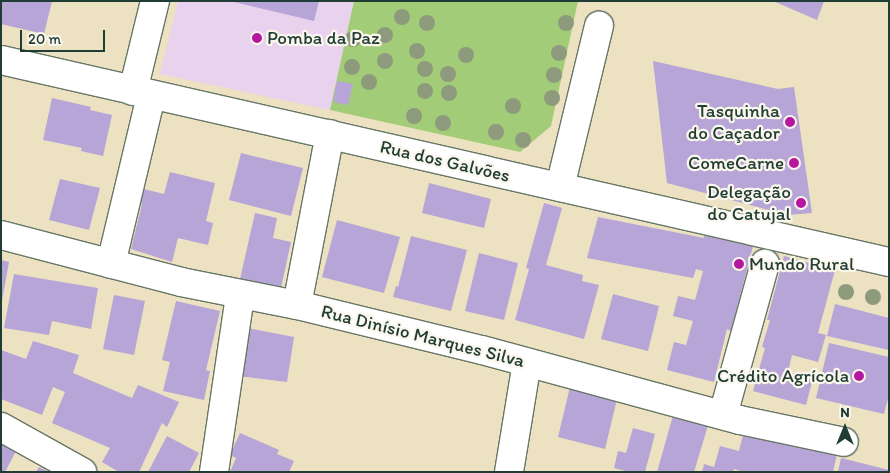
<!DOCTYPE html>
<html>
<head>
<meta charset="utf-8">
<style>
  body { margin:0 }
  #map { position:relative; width:890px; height:473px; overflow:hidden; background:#ece1c0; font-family:Itim,sans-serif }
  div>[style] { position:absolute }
  .built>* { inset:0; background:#e8d2ee }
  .green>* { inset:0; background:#a3cc78 }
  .building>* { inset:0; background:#b6a5d6 }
  .roads { filter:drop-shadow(1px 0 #677665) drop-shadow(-1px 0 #677665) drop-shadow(0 1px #677665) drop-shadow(0 -1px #677665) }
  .minor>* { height:28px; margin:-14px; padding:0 14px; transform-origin:14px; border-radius:14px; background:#fff }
  .trees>* { width:16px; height:16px; margin:-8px; border-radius:50%; background:#8d9b7c }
  .dots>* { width:14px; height:14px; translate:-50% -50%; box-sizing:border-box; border:2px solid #fbf7ec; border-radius:50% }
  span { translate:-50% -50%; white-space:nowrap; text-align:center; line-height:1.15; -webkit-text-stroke:4.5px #fbf7ec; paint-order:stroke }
  .poi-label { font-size:19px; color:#1f3d34 }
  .left { translate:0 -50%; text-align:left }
  .right { translate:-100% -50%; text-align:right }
  .street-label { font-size:19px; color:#1f3d34 }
  .frame { position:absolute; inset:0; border:2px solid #1f3d34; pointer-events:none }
  .north { position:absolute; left:820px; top:403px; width:50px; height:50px; -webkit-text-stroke:4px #fbf7ec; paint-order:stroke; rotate:0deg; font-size:14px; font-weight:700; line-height:20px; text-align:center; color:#1f3d34 }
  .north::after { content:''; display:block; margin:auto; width:18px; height:22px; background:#1f3d34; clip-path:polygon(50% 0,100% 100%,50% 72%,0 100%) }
  .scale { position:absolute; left:20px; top:30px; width:85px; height:22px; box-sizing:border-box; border:2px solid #1f3d34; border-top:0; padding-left:6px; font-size:15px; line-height:18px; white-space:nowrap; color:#1f3d34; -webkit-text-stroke:4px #fbf7ec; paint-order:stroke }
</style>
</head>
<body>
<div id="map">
  <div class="built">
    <i style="clip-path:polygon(178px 1px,354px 1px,330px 110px,160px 74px)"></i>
  </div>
  <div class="green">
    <i style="clip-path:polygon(354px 1px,578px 1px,551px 126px,520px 152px,330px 110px)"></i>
  </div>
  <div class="building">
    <i style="clip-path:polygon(1px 1px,52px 1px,44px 34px,1px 24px)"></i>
    <i style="clip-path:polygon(230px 1px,319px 1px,314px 21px)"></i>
    <i style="clip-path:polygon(773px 1px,824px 1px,817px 20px)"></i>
    <i style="clip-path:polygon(653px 61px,778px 89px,794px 87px,812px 213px,787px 215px,667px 183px)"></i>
    <i style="clip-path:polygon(337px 81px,353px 84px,348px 105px,333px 102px)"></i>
    <i style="clip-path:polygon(52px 98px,91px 107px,90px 110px,112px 115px,103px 156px,81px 151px,82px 148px,43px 140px)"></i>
    <i style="clip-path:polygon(241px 153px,303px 168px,291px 216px,229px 200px)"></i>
    <i style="clip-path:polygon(170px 172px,215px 183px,206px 221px,213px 223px,208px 245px,178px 238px,172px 262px,131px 249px,142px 204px,136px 202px,140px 188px,164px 194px)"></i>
    <i style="clip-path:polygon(60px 179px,100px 188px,89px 230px,49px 220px)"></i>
    <i style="clip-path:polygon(429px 183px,491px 199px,484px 228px,422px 213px)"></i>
    <i style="clip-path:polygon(544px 203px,562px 208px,546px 265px,583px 275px,582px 281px,599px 285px,584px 339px,515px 320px,529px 269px,526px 268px)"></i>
    <i style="clip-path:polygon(255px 213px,277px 218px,273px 238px,291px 242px,281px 288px,240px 279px)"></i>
    <i style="clip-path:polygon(598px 217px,704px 238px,705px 233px,753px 246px,731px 331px,727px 329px,714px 382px,667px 370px,674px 342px,686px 345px,693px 321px,673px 316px,678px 296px,695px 300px,703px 271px,696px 269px,693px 278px,587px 258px)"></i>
    <i style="clip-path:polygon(337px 220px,400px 237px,384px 293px,322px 277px)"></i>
    <i style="clip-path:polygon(411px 236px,467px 250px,451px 311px,393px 297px,396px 286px,398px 287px)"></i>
    <i style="clip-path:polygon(479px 253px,518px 263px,504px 320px,465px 311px)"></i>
    <i style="clip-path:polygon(784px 256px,835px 270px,818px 333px,826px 335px,818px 362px,792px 355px,788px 372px,813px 378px,806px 405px,753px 391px,765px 348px,762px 347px,770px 320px,767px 320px)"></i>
    <i style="clip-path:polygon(1px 260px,9px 262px,2px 301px,1px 301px)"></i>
    <i style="clip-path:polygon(14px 274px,98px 288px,91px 329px,52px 321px,49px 335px,4px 328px)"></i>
    <i style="clip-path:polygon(613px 294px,659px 306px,648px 351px,601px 339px)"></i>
    <i style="clip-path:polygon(114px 295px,145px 301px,134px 355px,103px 349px)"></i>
    <i style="clip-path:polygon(176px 301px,220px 311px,206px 370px,210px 371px,204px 400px,163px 391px,170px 362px,162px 360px)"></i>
    <i style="clip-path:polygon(835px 304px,889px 318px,889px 350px,827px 336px)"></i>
    <i style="clip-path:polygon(247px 328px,294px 337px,287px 382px,239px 376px)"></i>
    <i style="clip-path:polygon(33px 341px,79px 355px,73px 373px,132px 398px,138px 385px,179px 402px,167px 427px,162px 423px,139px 472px,119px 472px,102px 462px,110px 448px,52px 423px,65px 392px,53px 387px,42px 415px,1px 399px,1px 350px,26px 359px)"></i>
    <i style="clip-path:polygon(829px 343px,889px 357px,889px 395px,884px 414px,816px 398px)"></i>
    <i style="clip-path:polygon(570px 387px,617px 399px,605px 449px,558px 437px)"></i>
    <i style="clip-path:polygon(674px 412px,709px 422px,694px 472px,657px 472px)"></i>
    <i style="clip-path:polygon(633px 428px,655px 434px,645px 472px,629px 472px,614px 468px,618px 451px,626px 453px)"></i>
    <i style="clip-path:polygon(744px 431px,837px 454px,833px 472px,744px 472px,734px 469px,733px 472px,702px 472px,704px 464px,714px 467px,720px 446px,739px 451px)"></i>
    <i style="clip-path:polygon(240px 433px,279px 450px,277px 454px,294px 461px,289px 472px,230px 472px,236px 458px,230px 455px)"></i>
    <i style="clip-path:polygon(167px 436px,199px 453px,189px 472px,148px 472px)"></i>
    <i style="clip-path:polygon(1px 443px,16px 451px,5px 472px,1px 472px)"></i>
    <i style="clip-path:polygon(841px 458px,889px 470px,889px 472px,838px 472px)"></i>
    <i style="clip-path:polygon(39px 467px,49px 472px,36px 472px)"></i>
  </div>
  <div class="roads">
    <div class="minor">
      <i style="left:1px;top:60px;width:911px;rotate:12.82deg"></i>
      <i style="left:133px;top:91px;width:93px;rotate:-76.3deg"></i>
      <i style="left:560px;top:187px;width:166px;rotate:-76.4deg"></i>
      <i style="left:1px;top:235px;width:186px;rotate:14.6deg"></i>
      <i style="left:181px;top:282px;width:118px;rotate:11.2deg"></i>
      <i style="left:297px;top:305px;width:190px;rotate:13.7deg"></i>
      <i style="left:482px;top:350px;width:267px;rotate:15.2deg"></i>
      <i style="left:740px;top:420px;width:106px;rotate:11.9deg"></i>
      <i style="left:111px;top:264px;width:173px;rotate:-76.6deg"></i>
      <i style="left:297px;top:305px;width:174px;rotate:-79.1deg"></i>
      <i style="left:723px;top:415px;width:157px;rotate:-74.5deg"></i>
      <i style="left:1px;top:427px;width:93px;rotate:29.1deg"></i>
      <i style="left:214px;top:472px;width:179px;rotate:-81.6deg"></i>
      <i style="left:509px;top:472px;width:111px;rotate:-80.7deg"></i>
    </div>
  </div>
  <div class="trees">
    <i style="left:402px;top:17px"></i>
    <i style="left:427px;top:23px"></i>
    <i style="left:566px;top:23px"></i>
    <i style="left:385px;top:35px"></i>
    <i style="left:353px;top:39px"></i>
    <i style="left:417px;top:51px"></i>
    <i style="left:559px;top:53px"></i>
    <i style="left:466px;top:55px"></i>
    <i style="left:385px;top:61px"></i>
    <i style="left:352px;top:67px"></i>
    <i style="left:425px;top:69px"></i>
    <i style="left:448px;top:74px"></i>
    <i style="left:554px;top:75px"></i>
    <i style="left:369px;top:82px"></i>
    <i style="left:425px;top:91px"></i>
    <i style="left:449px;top:93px"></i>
    <i style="left:552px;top:98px"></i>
    <i style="left:513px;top:106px"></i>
    <i style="left:414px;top:116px"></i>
    <i style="left:443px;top:123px"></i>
    <i style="left:496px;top:132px"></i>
    <i style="left:523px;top:140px"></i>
    <i style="left:846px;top:292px"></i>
    <i style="left:873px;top:297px"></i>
  </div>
  <div class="dots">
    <i style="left:257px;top:38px;background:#b5179e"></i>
    <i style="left:790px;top:122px;background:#b5179e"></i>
    <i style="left:794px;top:163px;background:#b5179e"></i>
    <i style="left:801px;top:203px;background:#b5179e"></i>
    <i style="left:739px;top:264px;background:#b5179e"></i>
    <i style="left:859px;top:376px;background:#b5179e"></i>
  </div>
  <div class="poi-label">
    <span class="left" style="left:267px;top:38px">Pomba da Paz</span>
    <span class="right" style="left:780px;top:122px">Tasquinha<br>do Caçador</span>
    <span class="right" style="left:784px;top:163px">ComeCarne</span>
    <span class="right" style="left:791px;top:203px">Delegação<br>do Catujal</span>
    <span class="left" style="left:749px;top:264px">Mundo Rural</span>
    <span class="right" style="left:849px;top:376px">Crédito Agrícola</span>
  </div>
  <div class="street-label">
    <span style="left:445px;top:161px;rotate:13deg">Rua dos Galvões</span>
    <span style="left:423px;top:336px;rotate:14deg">Rua Dinísio Marques Silva</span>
  </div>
  <div class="frame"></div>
  <div class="north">N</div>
  <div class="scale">20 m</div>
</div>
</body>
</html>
